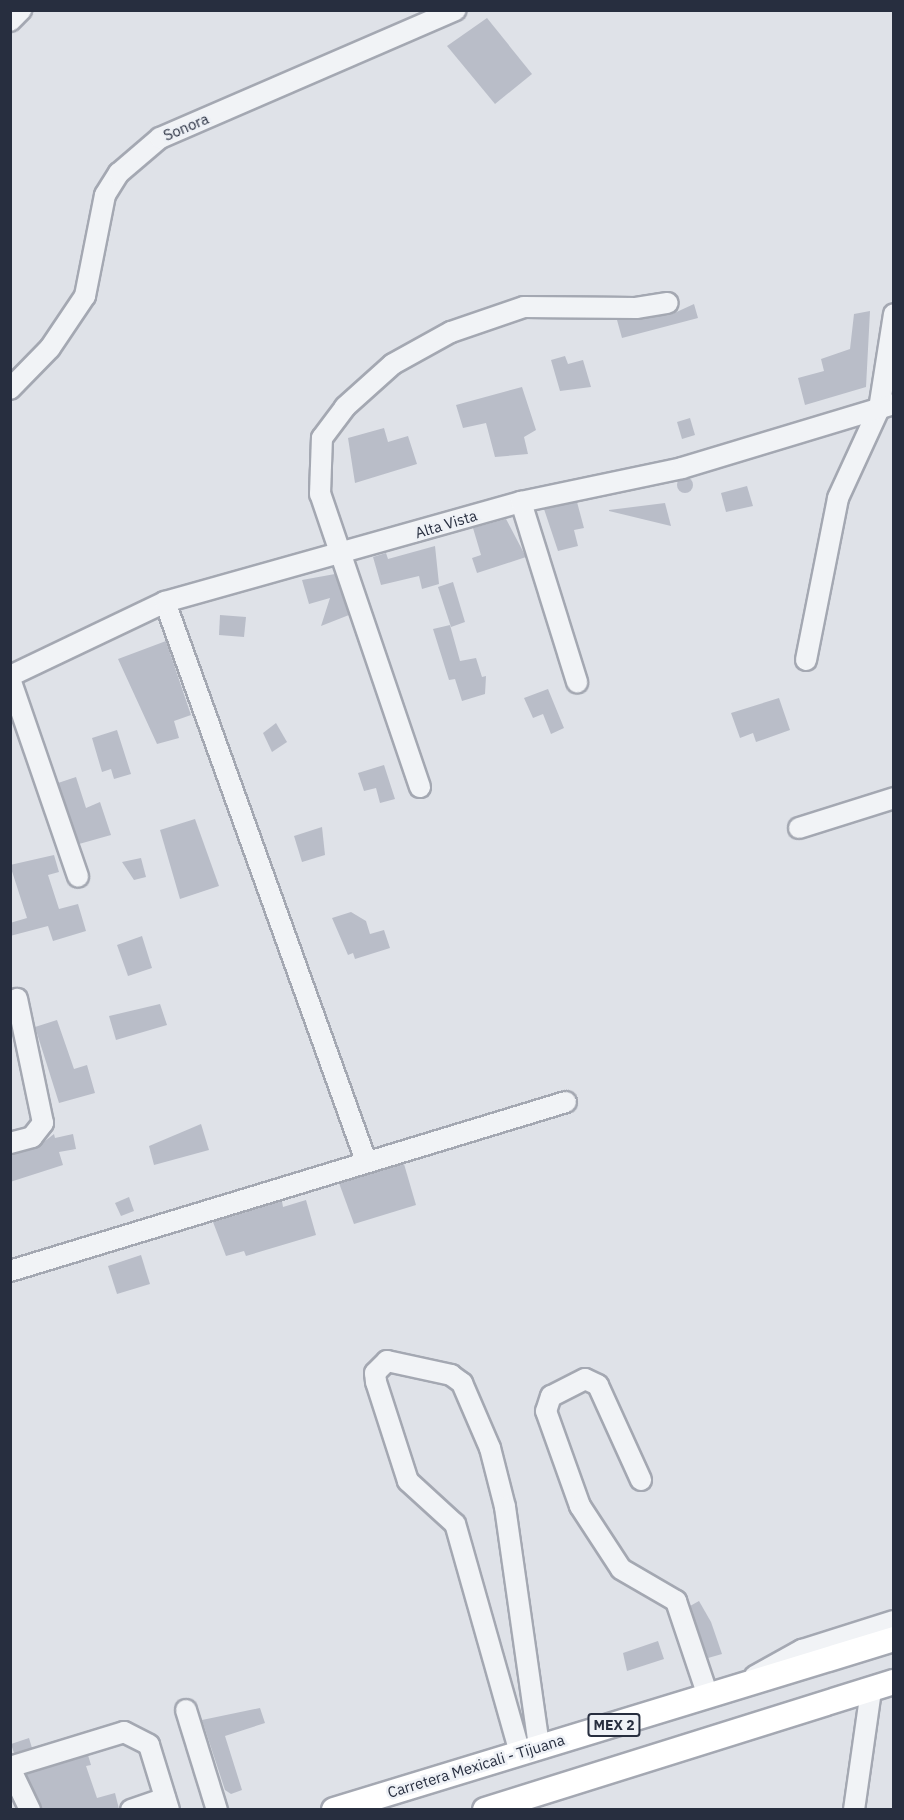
<!DOCTYPE html>
<html>
<head>
<meta charset="utf-8">
<style>
  body { margin:0 }
  #map { position:relative; width:904px; height:1820px; overflow:hidden; background:#dfe2e8; font-family:"IBM Plex Sans",sans-serif }
  div>[style] { position:absolute }
  .building>* { inset:0; background:#b9bdc8 }
  .round { border-radius:50% }
  .roads { filter:drop-shadow(2px 0 #a4a8b2) drop-shadow(-2px 0 #a4a8b2) drop-shadow(0 2px #a4a8b2) drop-shadow(0 -2px #a4a8b2) }
  .minor>* { height:20px; margin:-10px; padding:0 10px; transform-origin:10px; border-radius:10px; background:#f1f3f6 }
  .major>* { height:24px; margin:-12px; padding:0 12px; transform-origin:12px; border-radius:12px; background:#fff }
  span { translate:-50% -50%; white-space:nowrap; text-align:center; line-height:1.15; -webkit-text-stroke:5px #eef1f6; paint-order:stroke }
  .shield-label span { padding:2px 4px; background:#eef1f6; border:2px solid; border-radius:4px; -webkit-text-stroke-width:0 }
  .shield-label { font-size:14px; color:#272e3f; font-weight:700 }
  .street-label { font-size:15px; color:#272e3f }
  .frame { position:absolute; inset:0; border:12px solid #272e3f; pointer-events:none }
</style>
</head>
<body>
<div id="map">
  <div class="building">
    <i style="clip-path:polygon(487px 18px,532px 74px,495px 104px,447px 46px)"></i>
    <i style="clip-path:polygon(694px 304px,698px 318px,622px 338px,617px 320px,670px 315px)"></i>
    <i style="clip-path:polygon(870px 311px,866px 387px,805px 405px,798px 378px,824px 371px,821px 359px,850px 349px,854px 314px)"></i>
    <i style="clip-path:polygon(565px 356px,568px 364px,583px 360px,591px 387px,560px 391px,551px 360px)"></i>
    <i style="clip-path:polygon(522px 387px,536px 430px,524px 437px,528px 454px,495px 457px,486px 423px,463px 428px,456px 405px)"></i>
    <i style="clip-path:polygon(690px 418px,695px 435px,682px 439px,677px 422px)"></i>
    <i style="clip-path:polygon(384px 428px,388px 442px,408px 436px,417px 464px,355px 483px,348px 438px)"></i>
    <i class="round" style="left:677px;top:477px;width:16px;height:16px"></i>
    <i style="clip-path:polygon(747px 486px,753px 506px,726px 512px,721px 493px)"></i>
    <i style="clip-path:polygon(577px 502px,584px 528px,574px 530px,578px 546px,558px 551px,544px 509px)"></i>
    <i style="clip-path:polygon(665px 503px,671px 526px,609px 511px,609px 510px)"></i>
    <i style="clip-path:polygon(506px 519px,526px 557px,477px 573px,472px 558px,481px 555px,473px 528px)"></i>
    <i style="clip-path:polygon(435px 546px,439px 584px,422px 589px,419px 576px,381px 585px,373px 557px,386px 553px,388px 559px)"></i>
    <i style="clip-path:polygon(335px 574px,349px 615px,321px 626px,330px 598px,309px 604px,302px 580px)"></i>
    <i style="clip-path:polygon(453px 582px,465px 622px,451px 627px,438px 587px)"></i>
    <i style="clip-path:polygon(220px 615px,246px 617px,244px 637px,219px 635px)"></i>
    <i style="clip-path:polygon(450px 625px,460px 661px,476px 658px,482px 677px,486px 676px,485px 694px,462px 701px,455px 679px,449px 680px,433px 629px)"></i>
    <i style="clip-path:polygon(166px 641px,191px 715px,174px 721px,179px 738px,157px 744px,118px 659px)"></i>
    <i style="clip-path:polygon(548px 689px,564px 728px,551px 734px,543px 714px,533px 718px,524px 698px)"></i>
    <i style="clip-path:polygon(779px 698px,790px 730px,756px 742px,753px 733px,740px 738px,731px 713px)"></i>
    <i style="clip-path:polygon(276px 723px,287px 742px,272px 752px,263px 733px)"></i>
    <i style="clip-path:polygon(117px 730px,131px 774px,114px 779px,111px 769px,102px 772px,92px 738px)"></i>
    <i style="clip-path:polygon(384px 765px,395px 799px,380px 803px,376px 788px,364px 791px,358px 773px)"></i>
    <i style="clip-path:polygon(76px 777px,86px 808px,100px 802px,111px 835px,79px 844px,58px 783px)"></i>
    <i style="clip-path:polygon(195px 819px,219px 886px,180px 899px,160px 830px)"></i>
    <i style="clip-path:polygon(322px 827px,325px 855px,302px 862px,294px 836px)"></i>
    <i style="clip-path:polygon(54px 855px,59px 872px,48px 875px,59px 909px,78px 904px,86px 931px,53px 941px,48px 926px,10px 936px,10px 923px,27px 918px,10px 865px)"></i>
    <i style="clip-path:polygon(141px 858px,146px 877px,134px 880px,122px 862px)"></i>
    <i style="clip-path:polygon(351px 912px,366px 921px,370px 934px,384px 930px,390px 948px,355px 959px,353px 953px,348px 955px,332px 918px)"></i>
    <i style="clip-path:polygon(142px 936px,152px 968px,128px 976px,117px 945px)"></i>
    <i style="clip-path:polygon(160px 1004px,167px 1025px,116px 1040px,109px 1016px)"></i>
    <i style="clip-path:polygon(57px 1020px,74px 1069px,87px 1065px,95px 1093px,59px 1103px,35px 1027px)"></i>
    <i style="clip-path:polygon(201px 1124px,209px 1150px,154px 1165px,149px 1146px)"></i>
    <i style="clip-path:polygon(54px 1134px,55px 1138px,73px 1134px,76px 1149px,59px 1152px,63px 1165px,10px 1182px,10px 1155px,36px 1148px)"></i>
    <i style="clip-path:polygon(404px 1164px,416px 1205px,354px 1224px,339px 1183px)"></i>
    <i style="clip-path:polygon(129px 1197px,134px 1211px,121px 1216px,115px 1203px)"></i>
    <i style="clip-path:polygon(306px 1200px,316px 1235px,246px 1256px,244px 1251px,226px 1256px,213px 1222px,282px 1201px,283px 1207px)"></i>
    <i style="clip-path:polygon(141px 1255px,150px 1284px,117px 1294px,108px 1266px)"></i>
    <i style="clip-path:polygon(699px 1601px,711px 1622px,722px 1654px,708px 1658px,690px 1606px)"></i>
    <i style="clip-path:polygon(658px 1641px,664px 1659px,627px 1671px,623px 1653px)"></i>
    <i style="clip-path:polygon(260px 1708px,265px 1723px,225px 1736px,242px 1790px,231px 1794px,225px 1790px,202px 1720px)"></i>
    <i style="clip-path:polygon(29px 1738px,32px 1748px,14px 1753px,11px 1744px)"></i>
    <i style="clip-path:polygon(88px 1755px,91px 1765px,86px 1766px,97px 1798px,115px 1793px,119px 1809px,42px 1809px,26px 1774px)"></i>
  </div>
  <div class="roads">
    <div class="minor">
      <i style="left:10px;top:21px;width:16px;rotate:-45deg"></i>
      <i style="left:10px;top:389px;width:57px;rotate:-45.7deg"></i>
      <i style="left:50px;top:348px;width:63px;rotate:-56.1deg"></i>
      <i style="left:85px;top:296px;width:103px;rotate:-78.8deg"></i>
      <i style="left:105px;top:195px;width:26px;rotate:-58deg"></i>
      <i style="left:119px;top:173px;width:54px;rotate:-40.5deg"></i>
      <i style="left:160px;top:138px;width:322px;rotate:-23.4deg"></i>
      <i style="left:521px;top:502px;width:189px;rotate:72.7deg"></i>
      <i style="left:165px;top:602px;width:594px;rotate:70.22deg"></i>
      <i style="left:806px;top:660px;width:165px;rotate:-78.8deg"></i>
      <i style="left:838px;top:498px;width:98px;rotate:-65.3deg"></i>
      <i style="left:879px;top:409px;width:96px;rotate:-81deg"></i>
      <i style="left:10px;top:676px;width:172px;rotate:-25.5deg"></i>
      <i style="left:165px;top:602px;width:370px;rotate:-15.7deg"></i>
      <i style="left:521px;top:502px;width:165px;rotate:-11.9deg"></i>
      <i style="left:682px;top:468px;width:221px;rotate:-16.8deg"></i>
      <i style="left:10px;top:679px;width:209px;rotate:71deg"></i>
      <i style="left:420px;top:787px;width:310px;rotate:-108.8deg"></i>
      <i style="left:320px;top:494px;width:56px;rotate:-88deg"></i>
      <i style="left:322px;top:438px;width:39px;rotate:-53deg"></i>
      <i style="left:345px;top:407px;width:64px;rotate:-41.9deg"></i>
      <i style="left:393px;top:364px;width:66px;rotate:-28.9deg"></i>
      <i style="left:451px;top:332px;width:77px;rotate:-18.9deg"></i>
      <i style="left:524px;top:307px;width:112px;rotate:0.5deg"></i>
      <i style="left:636px;top:308px;width:32px;rotate:-9deg"></i>
      <i style="left:799px;top:828px;width:100px;rotate:-17.5deg"></i>
      <i style="left:10px;top:1143px;width:23px;rotate:-15deg"></i>
      <i style="left:32px;top:1137px;width:18px;rotate:-52deg"></i>
      <i style="left:43px;top:1123px;width:127px;rotate:-101.8deg"></i>
      <i style="left:10px;top:1271px;width:581px;rotate:-16.91deg"></i>
      <i style="left:641px;top:1480px;width:104px;rotate:-114.4deg"></i>
      <i style="left:598px;top:1385px;width:14px;rotate:-155deg"></i>
      <i style="left:585px;top:1379px;width:38px;rotate:153deg"></i>
      <i style="left:551px;top:1396px;width:16px;rotate:108deg"></i>
      <i style="left:546px;top:1411px;width:101px;rotate:70.3deg"></i>
      <i style="left:580px;top:1506px;width:75px;rotate:56.9deg"></i>
      <i style="left:621px;top:1569px;width:64px;rotate:30.2deg"></i>
      <i style="left:676px;top:1601px;width:100px;rotate:71.4deg"></i>
      <i style="left:755px;top:1676px;width:54px;rotate:-29deg"></i>
      <i style="left:802px;top:1650px;width:96px;rotate:-17.5deg"></i>
      <i style="left:186px;top:1710px;width:105px;rotate:72.8deg"></i>
      <i style="left:520px;top:1753px;width:238px;rotate:-105.8deg"></i>
      <i style="left:455px;top:1524px;width:64px;rotate:-137.5deg"></i>
      <i style="left:408px;top:1481px;width:104px;rotate:-107.9deg"></i>
      <i style="left:376px;top:1382px;width:9px;rotate:-96deg"></i>
      <i style="left:375px;top:1373px;width:17px;rotate:-45deg"></i>
      <i style="left:387px;top:1361px;width:66px;rotate:12.3deg"></i>
      <i style="left:451px;top:1375px;width:14px;rotate:36deg"></i>
      <i style="left:462px;top:1383px;width:71px;rotate:66.7deg"></i>
      <i style="left:490px;top:1448px;width:61px;rotate:75.7deg"></i>
      <i style="left:505px;top:1507px;width:242px;rotate:81.9deg"></i>
      <i style="left:13px;top:1766px;width:116px;rotate:-17deg"></i>
      <i style="left:124px;top:1732px;width:28px;rotate:27deg"></i>
      <i style="left:149px;top:1745px;width:68px;rotate:72.9deg"></i>
      <i style="left:10px;top:1768px;width:47px;rotate:64.5deg"></i>
      <i style="left:131px;top:1810px;width:36px;rotate:-19deg"></i>
      <i style="left:854px;top:1810px;width:121px;rotate:-81.9deg"></i>
    </div>
    <div class="major">
      <i style="left:334px;top:1810px;width:586px;rotate:-16.98deg"></i>
      <i style="left:485px;top:1810px;width:429px;rotate:-17.4deg"></i>
    </div>
  </div>
  <div class="shield-label">
    <span style="left:614px;top:1725px">MEX 2</span>
  </div>
  <div class="street-label">
    <span style="left:186px;top:127px;rotate:-23deg">Sonora</span>
    <span style="left:446px;top:524px;rotate:-17deg">Alta Vista</span>
    <span style="left:476px;top:1766px;rotate:-17deg">Carretera Mexicali - Tijuana</span>
  </div>
  <div class="frame"></div>
</div>
</body>
</html>
